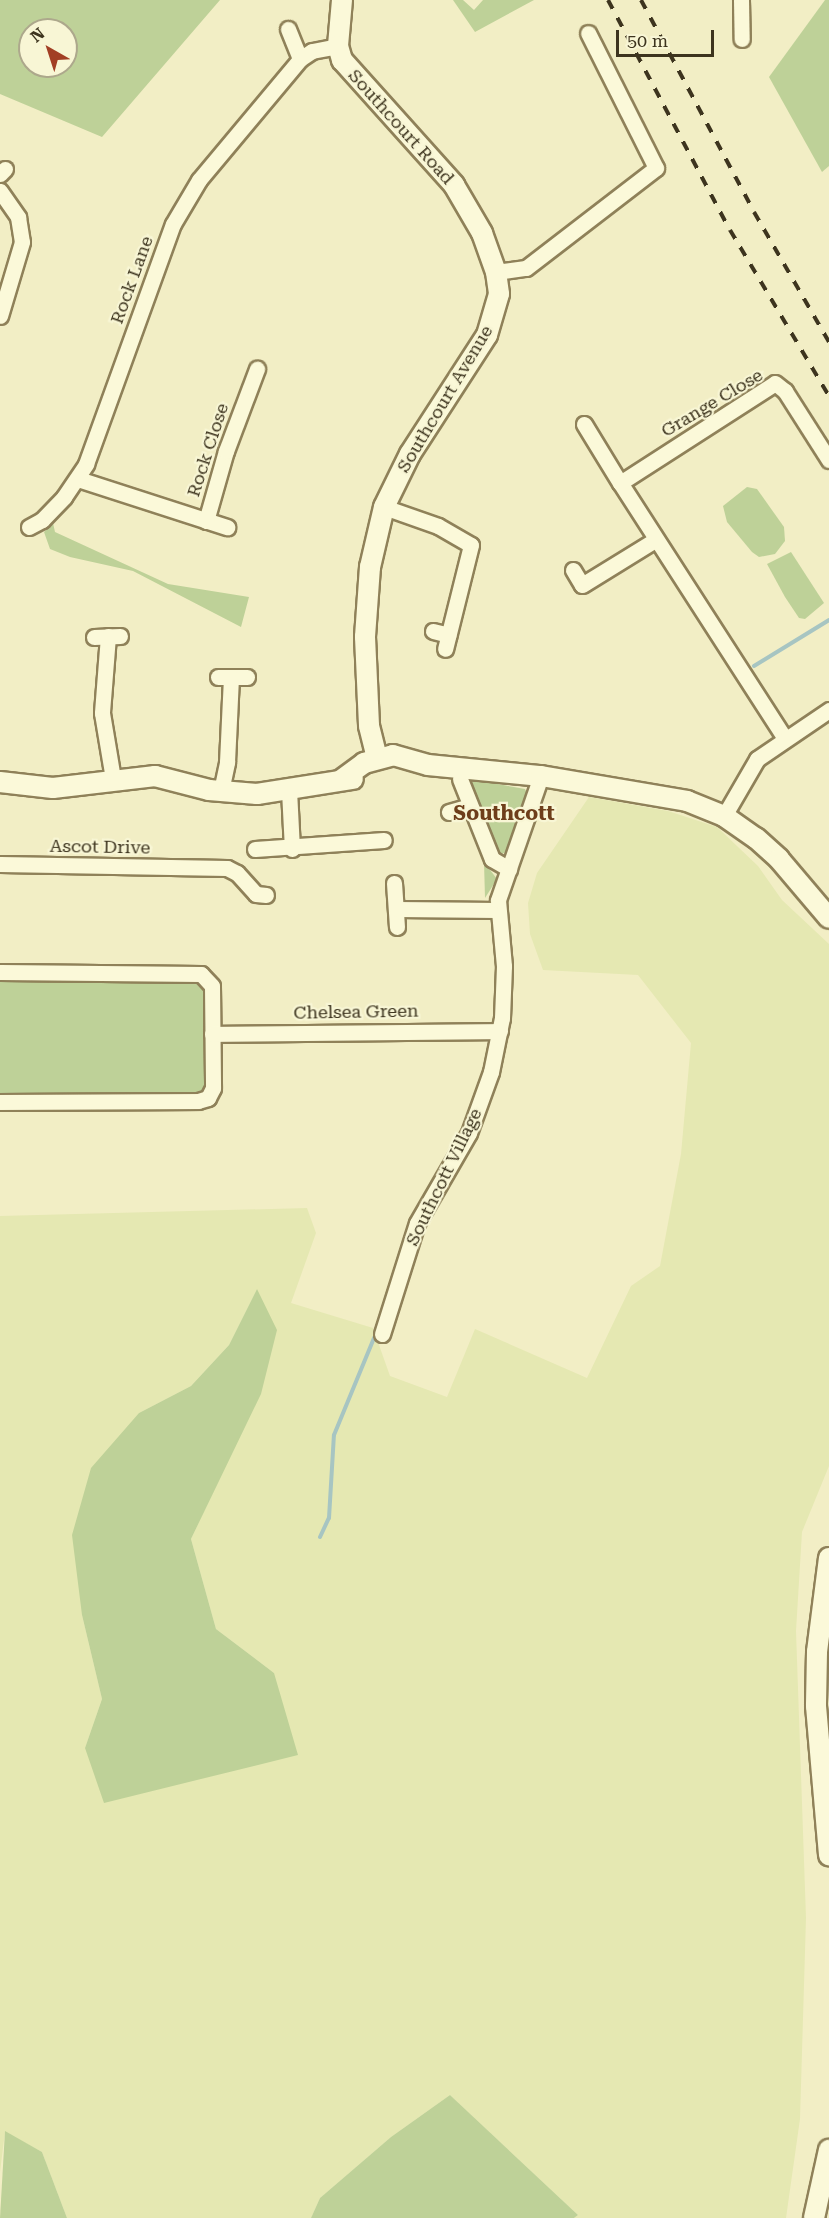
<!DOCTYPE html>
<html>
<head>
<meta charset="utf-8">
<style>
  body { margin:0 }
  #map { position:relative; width:829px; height:2218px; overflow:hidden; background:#f2eec5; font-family:"Roboto Serif",serif }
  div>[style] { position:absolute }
  .farmland>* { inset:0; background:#e5e8b2 }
  .green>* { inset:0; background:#bed198 }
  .stream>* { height:4px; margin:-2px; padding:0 2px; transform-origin:2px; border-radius:2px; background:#a7c5c2 }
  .roads { filter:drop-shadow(2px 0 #8f8159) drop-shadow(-2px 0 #8f8159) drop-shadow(0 2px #8f8159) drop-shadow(0 -2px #8f8159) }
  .minor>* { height:15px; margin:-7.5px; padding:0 7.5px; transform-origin:7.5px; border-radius:7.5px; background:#fbf9d9 }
  .tertiary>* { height:20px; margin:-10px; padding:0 10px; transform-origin:10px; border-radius:10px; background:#fbf9d9 }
  .rail>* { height:4px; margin-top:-2px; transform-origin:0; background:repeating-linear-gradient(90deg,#3d341e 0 10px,transparent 0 20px) }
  span { translate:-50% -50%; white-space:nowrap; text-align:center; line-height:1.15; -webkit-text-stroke:4.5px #f8f6d5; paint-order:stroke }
  .street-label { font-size:18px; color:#3d341e }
  .neighbourhood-label { font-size:20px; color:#6e3e1a; font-weight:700 }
  .north { position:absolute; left:18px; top:18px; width:60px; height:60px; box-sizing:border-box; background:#f8f6d5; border:2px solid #ada88c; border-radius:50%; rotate:321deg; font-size:16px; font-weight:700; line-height:24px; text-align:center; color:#3d341e }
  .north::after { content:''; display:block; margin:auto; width:21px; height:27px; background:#a23f24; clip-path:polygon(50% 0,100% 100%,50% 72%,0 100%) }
  .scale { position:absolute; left:616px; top:30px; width:98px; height:27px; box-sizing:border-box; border:3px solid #3d341e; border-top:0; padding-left:8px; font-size:18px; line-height:21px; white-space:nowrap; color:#3d341e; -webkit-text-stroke:4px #f8f6d5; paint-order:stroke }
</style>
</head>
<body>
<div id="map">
  <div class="farmland">
    <i style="clip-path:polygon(evenodd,589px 797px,668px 811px,717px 827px,758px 866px,782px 900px,829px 944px,829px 1466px,802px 1532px,796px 1631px,806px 1918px,800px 2119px,786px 2218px,574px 2218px,578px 2215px,450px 2095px,391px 2137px,320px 2198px,311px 2218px,67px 2218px,42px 2152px,5px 2132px,0 2172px,0 1216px,307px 1208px,316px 1233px,291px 1303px,373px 1328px,390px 1376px,447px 1397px,475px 1329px,587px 1378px,631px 1286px,660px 1266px,681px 1154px,691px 1043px,638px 975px,543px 970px,530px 934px,528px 903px,537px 873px,589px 797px,257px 1289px,221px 1475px,191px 1539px,216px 1629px,274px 1673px,85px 1748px,102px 1699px,82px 1615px,139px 1413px,191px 1386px,229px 1345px,257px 1289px)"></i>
  </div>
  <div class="green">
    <i style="clip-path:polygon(evenodd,0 0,220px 0,102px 137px,0 94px,0 0,30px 30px,66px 30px,66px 66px,30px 66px,30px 30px)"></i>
    <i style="clip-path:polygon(453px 0,463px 0,474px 10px,483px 0,534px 0,475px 32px)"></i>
    <i style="clip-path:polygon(825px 0,829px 0,829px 166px,822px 172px,769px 77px)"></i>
    <i style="clip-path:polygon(747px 487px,757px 489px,784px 527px,785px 541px,775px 554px,759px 557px,752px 552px,727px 522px,723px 506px)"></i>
    <i style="clip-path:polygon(53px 523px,55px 532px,168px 584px,249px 597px,241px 627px,133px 571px,70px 557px,50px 549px,44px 532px)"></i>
    <i style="clip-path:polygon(791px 552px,824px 603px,805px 619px,799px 618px,785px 597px,767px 564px)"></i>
    <i style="clip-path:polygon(465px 778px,525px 789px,528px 795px,510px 851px,501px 854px,495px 849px)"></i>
    <i style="clip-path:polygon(484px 862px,497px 879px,485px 898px)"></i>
    <i style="clip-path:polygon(197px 979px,205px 985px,206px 1088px,202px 1094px,0 1096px,0 980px)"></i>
    <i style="clip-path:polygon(257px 1289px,277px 1330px,261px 1394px,191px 1539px,216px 1629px,274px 1673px,298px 1755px,104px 1803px,85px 1748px,102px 1699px,82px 1615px,72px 1535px,91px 1468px,139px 1413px,191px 1386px,229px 1345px)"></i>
    <i style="clip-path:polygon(450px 2095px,578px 2215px,574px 2218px,311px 2218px,320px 2198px,391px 2137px)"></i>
    <i style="clip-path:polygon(5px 2131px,42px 2152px,67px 2218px,0 2218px)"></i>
  </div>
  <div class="stream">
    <i style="left:754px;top:666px;width:88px;rotate:-31.5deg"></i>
    <i style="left:320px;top:1537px;width:21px;rotate:-65deg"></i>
    <i style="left:329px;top:1518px;width:83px;rotate:-86.6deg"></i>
    <i style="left:334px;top:1435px;width:105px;rotate:-67.6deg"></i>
  </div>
  <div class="roads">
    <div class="minor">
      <i style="left:741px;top:0;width:39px;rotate:89deg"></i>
      <i style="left:288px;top:29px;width:32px;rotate:68deg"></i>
      <i style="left:0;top:174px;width:7px;rotate:-45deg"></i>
      <i style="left:0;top:191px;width:32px;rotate:55deg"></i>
      <i style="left:18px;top:217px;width:25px;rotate:81deg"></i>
      <i style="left:22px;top:242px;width:77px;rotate:106.6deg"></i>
      <i style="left:496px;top:272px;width:30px;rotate:-8deg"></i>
      <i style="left:526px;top:268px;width:164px;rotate:-37.6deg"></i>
      <i style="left:656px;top:168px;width:151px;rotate:-116.7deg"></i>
      <i style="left:584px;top:424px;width:69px;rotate:58.6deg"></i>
      <i style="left:78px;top:479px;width:157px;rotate:17.9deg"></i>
      <i style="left:384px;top:507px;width:57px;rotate:19.4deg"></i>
      <i style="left:438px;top:526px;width:38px;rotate:30deg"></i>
      <i style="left:471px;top:545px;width:107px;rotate:104deg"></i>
      <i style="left:206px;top:521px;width:73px;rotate:-74.1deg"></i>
      <i style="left:226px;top:451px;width:88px;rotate:-69.3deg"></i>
      <i style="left:29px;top:527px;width:15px;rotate:-28deg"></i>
      <i style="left:42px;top:520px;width:32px;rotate:-46deg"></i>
      <i style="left:64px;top:497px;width:40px;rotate:-56deg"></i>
      <i style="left:86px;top:464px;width:255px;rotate:-70.1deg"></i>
      <i style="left:173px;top:224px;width:51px;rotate:-59.4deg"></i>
      <i style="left:199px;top:180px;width:158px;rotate:-50.1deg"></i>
      <i style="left:300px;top:59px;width:14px;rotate:-34deg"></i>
      <i style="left:312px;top:51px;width:26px;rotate:-11deg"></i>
      <i style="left:573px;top:570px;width:17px;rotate:59deg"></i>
      <i style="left:582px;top:585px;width:86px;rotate:-31.7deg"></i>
      <i style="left:433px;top:631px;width:16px;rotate:14deg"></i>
      <i style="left:108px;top:636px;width:77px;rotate:94.5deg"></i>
      <i style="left:102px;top:713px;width:67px;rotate:80.5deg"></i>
      <i style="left:94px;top:637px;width:26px;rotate:-2deg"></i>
      <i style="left:218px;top:677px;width:29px"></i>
      <i style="left:784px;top:737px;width:302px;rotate:-122.8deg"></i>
      <i style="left:620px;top:483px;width:184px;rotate:-32.8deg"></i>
      <i style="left:775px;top:383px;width:13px;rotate:39deg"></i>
      <i style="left:785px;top:391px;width:82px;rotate:57.5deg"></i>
      <i style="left:460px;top:779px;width:86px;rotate:68.2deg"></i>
      <i style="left:492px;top:859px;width:20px;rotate:30deg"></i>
      <i style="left:289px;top:790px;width:59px;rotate:87.1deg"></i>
      <i style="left:221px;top:791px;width:30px;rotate:-78deg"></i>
      <i style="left:227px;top:762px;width:85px;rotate:-87.3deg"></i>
      <i style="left:449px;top:812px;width:22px;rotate:-16deg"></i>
      <i style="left:724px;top:816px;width:66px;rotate:-59.9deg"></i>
      <i style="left:757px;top:759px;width:87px;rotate:-34.2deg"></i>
      <i style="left:255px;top:849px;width:129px;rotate:-4deg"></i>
      <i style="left:0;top:864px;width:227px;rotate:1deg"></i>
      <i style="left:227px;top:868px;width:11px;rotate:27deg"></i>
      <i style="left:237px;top:873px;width:28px;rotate:48deg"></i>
      <i style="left:256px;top:894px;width:10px;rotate:6deg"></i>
      <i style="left:394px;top:883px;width:44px;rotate:86.1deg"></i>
      <i style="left:397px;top:909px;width:100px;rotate:0.6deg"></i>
      <i style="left:0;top:972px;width:201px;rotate:0.6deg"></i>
      <i style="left:201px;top:974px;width:16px;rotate:47deg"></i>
      <i style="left:212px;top:986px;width:102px;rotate:89.4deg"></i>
      <i style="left:213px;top:1088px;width:11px;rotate:117deg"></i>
      <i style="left:208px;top:1098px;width:10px;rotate:163deg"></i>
      <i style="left:198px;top:1101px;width:198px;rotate:179.7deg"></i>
      <i style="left:212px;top:1034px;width:288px;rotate:-0.6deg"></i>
      <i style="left:382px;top:1334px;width:116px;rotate:-72.5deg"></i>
      <i style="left:417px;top:1223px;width:104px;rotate:-60deg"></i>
      <i style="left:469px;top:1133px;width:65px;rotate:-70.2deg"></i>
      <i style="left:491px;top:1072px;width:55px;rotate:-78.5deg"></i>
      <i style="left:502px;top:1018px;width:52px;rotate:-87.8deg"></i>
      <i style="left:504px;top:966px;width:66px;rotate:-95.2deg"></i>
      <i style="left:498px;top:900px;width:131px;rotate:-70.9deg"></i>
    </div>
    <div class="tertiary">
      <i style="left:342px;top:0;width:46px;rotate:95deg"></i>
      <i style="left:338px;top:46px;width:15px;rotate:74deg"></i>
      <i style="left:342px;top:60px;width:168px;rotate:48.1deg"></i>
      <i style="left:454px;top:185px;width:56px;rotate:59.7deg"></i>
      <i style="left:482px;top:233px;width:41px;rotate:70.3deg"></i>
      <i style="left:496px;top:272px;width:22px;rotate:82deg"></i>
      <i style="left:499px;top:294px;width:43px;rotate:106.3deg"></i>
      <i style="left:487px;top:335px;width:142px;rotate:122.9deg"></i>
      <i style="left:410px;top:454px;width:59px;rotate:116.1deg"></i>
      <i style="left:384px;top:507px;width:62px;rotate:103.1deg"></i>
      <i style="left:370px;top:567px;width:70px;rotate:94.1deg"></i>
      <i style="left:365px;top:637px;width:89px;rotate:87.4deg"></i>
      <i style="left:369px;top:726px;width:34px;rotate:76deg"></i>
      <i style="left:341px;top:780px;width:29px;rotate:-36deg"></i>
      <i style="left:364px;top:763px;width:30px;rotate:-15deg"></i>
      <i style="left:393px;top:755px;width:36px;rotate:16deg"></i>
      <i style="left:428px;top:765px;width:114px;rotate:5.6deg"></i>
      <i style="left:541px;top:776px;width:148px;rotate:9.7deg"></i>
      <i style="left:687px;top:801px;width:40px;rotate:22deg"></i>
      <i style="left:724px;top:816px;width:39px;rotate:35deg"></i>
      <i style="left:756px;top:838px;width:31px;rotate:42deg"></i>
      <i style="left:779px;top:859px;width:77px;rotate:49.7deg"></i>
      <i style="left:0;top:782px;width:53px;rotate:6.5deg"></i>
      <i style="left:53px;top:788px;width:103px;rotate:-6.7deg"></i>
      <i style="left:155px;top:776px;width:56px;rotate:14.5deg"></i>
      <i style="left:209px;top:790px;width:48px;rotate:4.8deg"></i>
      <i style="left:257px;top:794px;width:97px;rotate:-8.9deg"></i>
      <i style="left:829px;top:1558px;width:95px;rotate:97.3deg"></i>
      <i style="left:817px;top:1652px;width:54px;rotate:91.1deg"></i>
      <i style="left:816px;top:1706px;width:150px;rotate:85deg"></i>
      <i style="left:814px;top:2218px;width:70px;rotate:-77.6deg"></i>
    </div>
  </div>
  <div class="rail">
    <i style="left:608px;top:0;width:260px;rotate:62.1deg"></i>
    <i style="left:730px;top:230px;width:193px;rotate:59.2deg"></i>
    <i style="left:641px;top:0;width:240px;rotate:61.9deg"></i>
    <i style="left:754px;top:212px;width:150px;rotate:60deg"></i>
  </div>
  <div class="street-label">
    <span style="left:401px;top:127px;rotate:48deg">Southcourt Road</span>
    <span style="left:132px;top:280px;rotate:-70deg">Rock Lane</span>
    <span style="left:445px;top:399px;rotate:-59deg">Southcourt Avenue</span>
    <span style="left:712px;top:403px;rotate:-31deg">Grange Close</span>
    <span style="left:208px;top:450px;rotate:-72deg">Rock Close</span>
    <span style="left:100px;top:847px;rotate:1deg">Ascot Drive</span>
    <span style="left:356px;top:1012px;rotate:-1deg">Chelsea Green</span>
    <span style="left:444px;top:1177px;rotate:-64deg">Southcott Village</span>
  </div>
  <div class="neighbourhood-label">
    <span style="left:504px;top:813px">Southcott</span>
  </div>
  <div class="north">N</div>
  <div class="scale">50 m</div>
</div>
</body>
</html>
